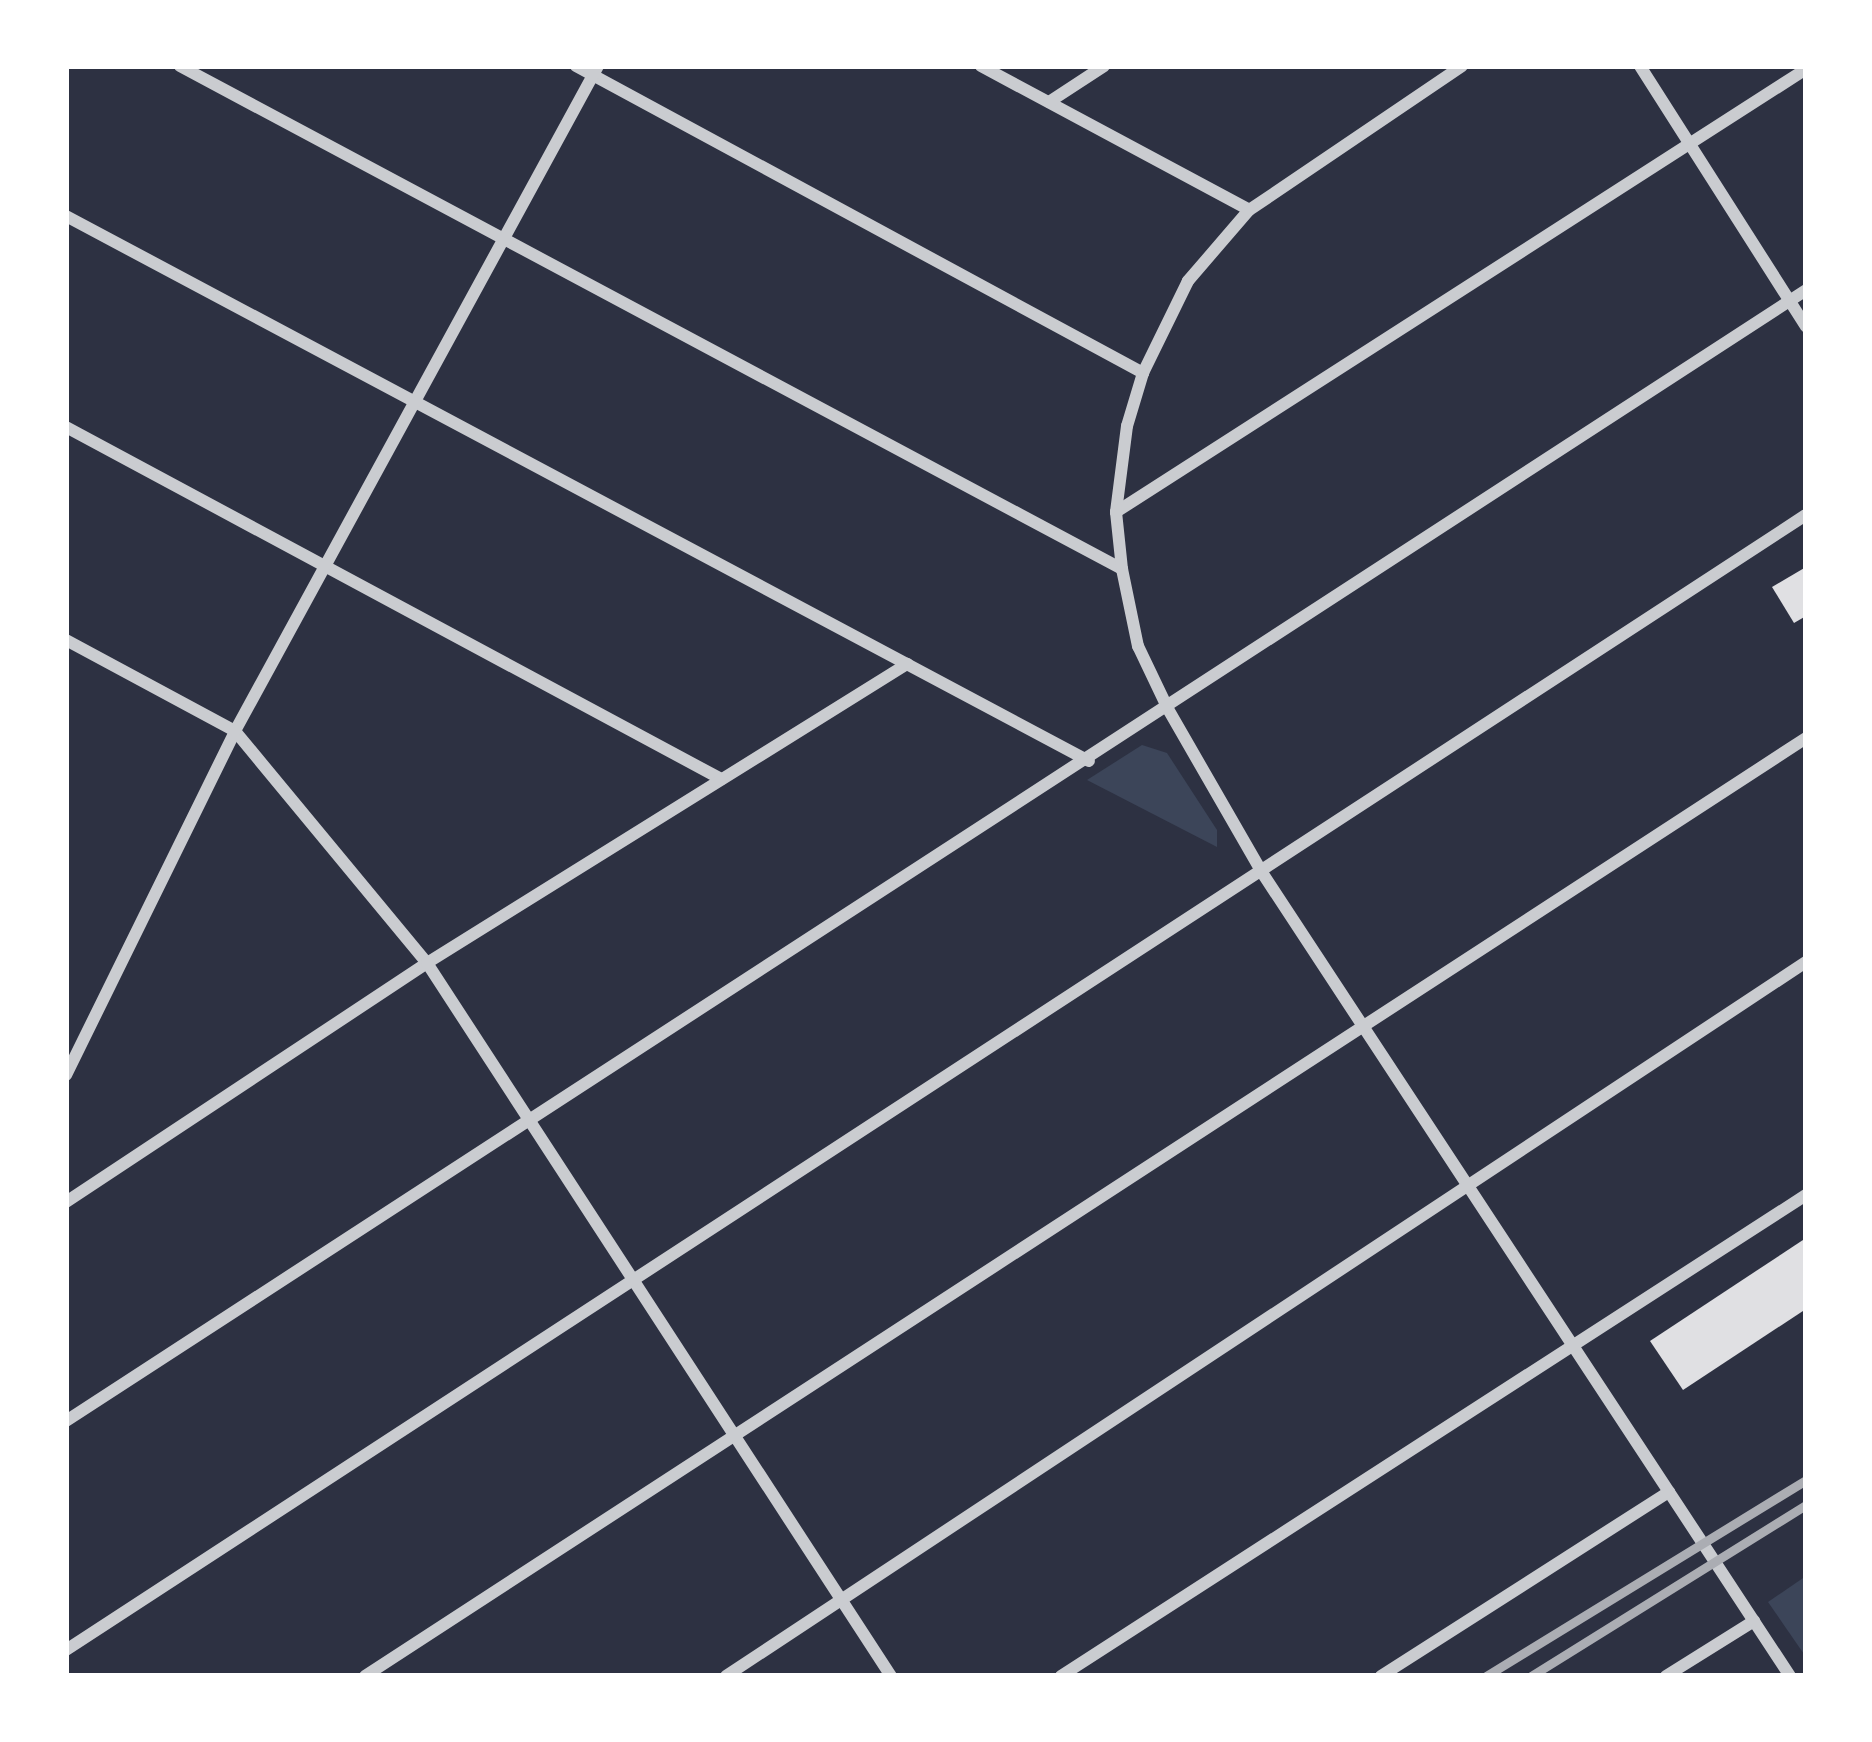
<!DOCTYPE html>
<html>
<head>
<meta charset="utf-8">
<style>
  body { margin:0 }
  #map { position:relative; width:1872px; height:1742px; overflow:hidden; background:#2d3142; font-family:"Sofia Sans Condensed",sans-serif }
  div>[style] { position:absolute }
  .green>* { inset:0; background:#3c4559 }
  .building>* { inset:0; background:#e0e0e3 }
  .minor>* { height:12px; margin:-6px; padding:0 6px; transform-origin:6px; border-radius:6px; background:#caccd0 }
  .rail>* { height:9px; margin:-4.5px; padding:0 4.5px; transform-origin:4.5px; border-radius:4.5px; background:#abadb3 }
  span { translate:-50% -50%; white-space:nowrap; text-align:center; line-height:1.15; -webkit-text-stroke:12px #fff; paint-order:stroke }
  .frame { position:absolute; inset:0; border:69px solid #fff; pointer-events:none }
</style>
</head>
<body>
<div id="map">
  <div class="green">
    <i style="clip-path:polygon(1142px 745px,1167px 753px,1217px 830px,1217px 847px,1087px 780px)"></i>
    <i style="clip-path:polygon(1806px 1576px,1806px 1657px,1768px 1602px)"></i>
  </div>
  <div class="building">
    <i style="clip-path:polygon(1806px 567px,1806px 616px,1794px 623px,1772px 587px)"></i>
    <i style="clip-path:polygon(1806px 1238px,1806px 1309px,1683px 1390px,1650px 1341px)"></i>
  </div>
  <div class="minor">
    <i style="left:180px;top:66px;width:1068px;rotate:28.1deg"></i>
    <i style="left:576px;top:66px;width:645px;rotate:28.43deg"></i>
    <i style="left:981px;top:66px;width:304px;rotate:28.2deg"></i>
    <i style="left:1462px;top:66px;width:257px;rotate:145.9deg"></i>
    <i style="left:1249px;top:210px;width:94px;rotate:130.7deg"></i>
    <i style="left:1188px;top:281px;width:102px;rotate:116.1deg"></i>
    <i style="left:1143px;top:373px;width:55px;rotate:106.8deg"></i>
    <i style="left:1127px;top:426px;width:87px;rotate:97.3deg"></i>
    <i style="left:1116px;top:512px;width:57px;rotate:84deg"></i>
    <i style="left:1122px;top:569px;width:79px;rotate:78.3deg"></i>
    <i style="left:1138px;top:646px;width:70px;rotate:64.5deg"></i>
    <i style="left:1168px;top:709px;width:187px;rotate:60.1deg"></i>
    <i style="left:1261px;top:871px;width:963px;rotate:56.69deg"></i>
    <i style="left:1640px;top:66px;width:309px;rotate:57.5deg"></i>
    <i style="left:1049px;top:102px;width:66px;rotate:-33.2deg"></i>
    <i style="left:66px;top:216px;width:1159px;rotate:28.05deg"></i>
    <i style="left:66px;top:427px;width:744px;rotate:28.25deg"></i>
    <i style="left:1116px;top:512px;width:820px;rotate:-32.7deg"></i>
    <i style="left:66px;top:640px;width:192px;rotate:28.3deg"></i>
    <i style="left:235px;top:731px;width:301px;rotate:50.4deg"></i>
    <i style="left:427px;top:963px;width:851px;rotate:56.95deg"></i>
    <i style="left:66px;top:1075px;width:383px;rotate:-63.8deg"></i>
    <i style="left:235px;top:731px;width:758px;rotate:-61.37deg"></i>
    <i style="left:66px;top:1202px;width:433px;rotate:-33.5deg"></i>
    <i style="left:427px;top:963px;width:566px;rotate:-31.92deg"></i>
    <i style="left:66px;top:1421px;width:2075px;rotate:-33.02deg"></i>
    <i style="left:66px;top:1650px;width:2077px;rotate:-33.12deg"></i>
    <i style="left:365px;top:1676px;width:1719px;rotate:-33.06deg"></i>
    <i style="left:726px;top:1676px;width:1295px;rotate:-33.47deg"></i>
    <i style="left:1061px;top:1676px;width:887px;rotate:-32.85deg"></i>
    <i style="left:1381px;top:1676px;width:342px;rotate:-32.6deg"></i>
    <i style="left:1666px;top:1676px;width:104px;rotate:-32deg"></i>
  </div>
  <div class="rail">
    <i style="left:1486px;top:1676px;width:375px;rotate:-31.5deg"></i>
    <i style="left:1531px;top:1676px;width:324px;rotate:-31.9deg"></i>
  </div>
  <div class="frame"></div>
</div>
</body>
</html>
